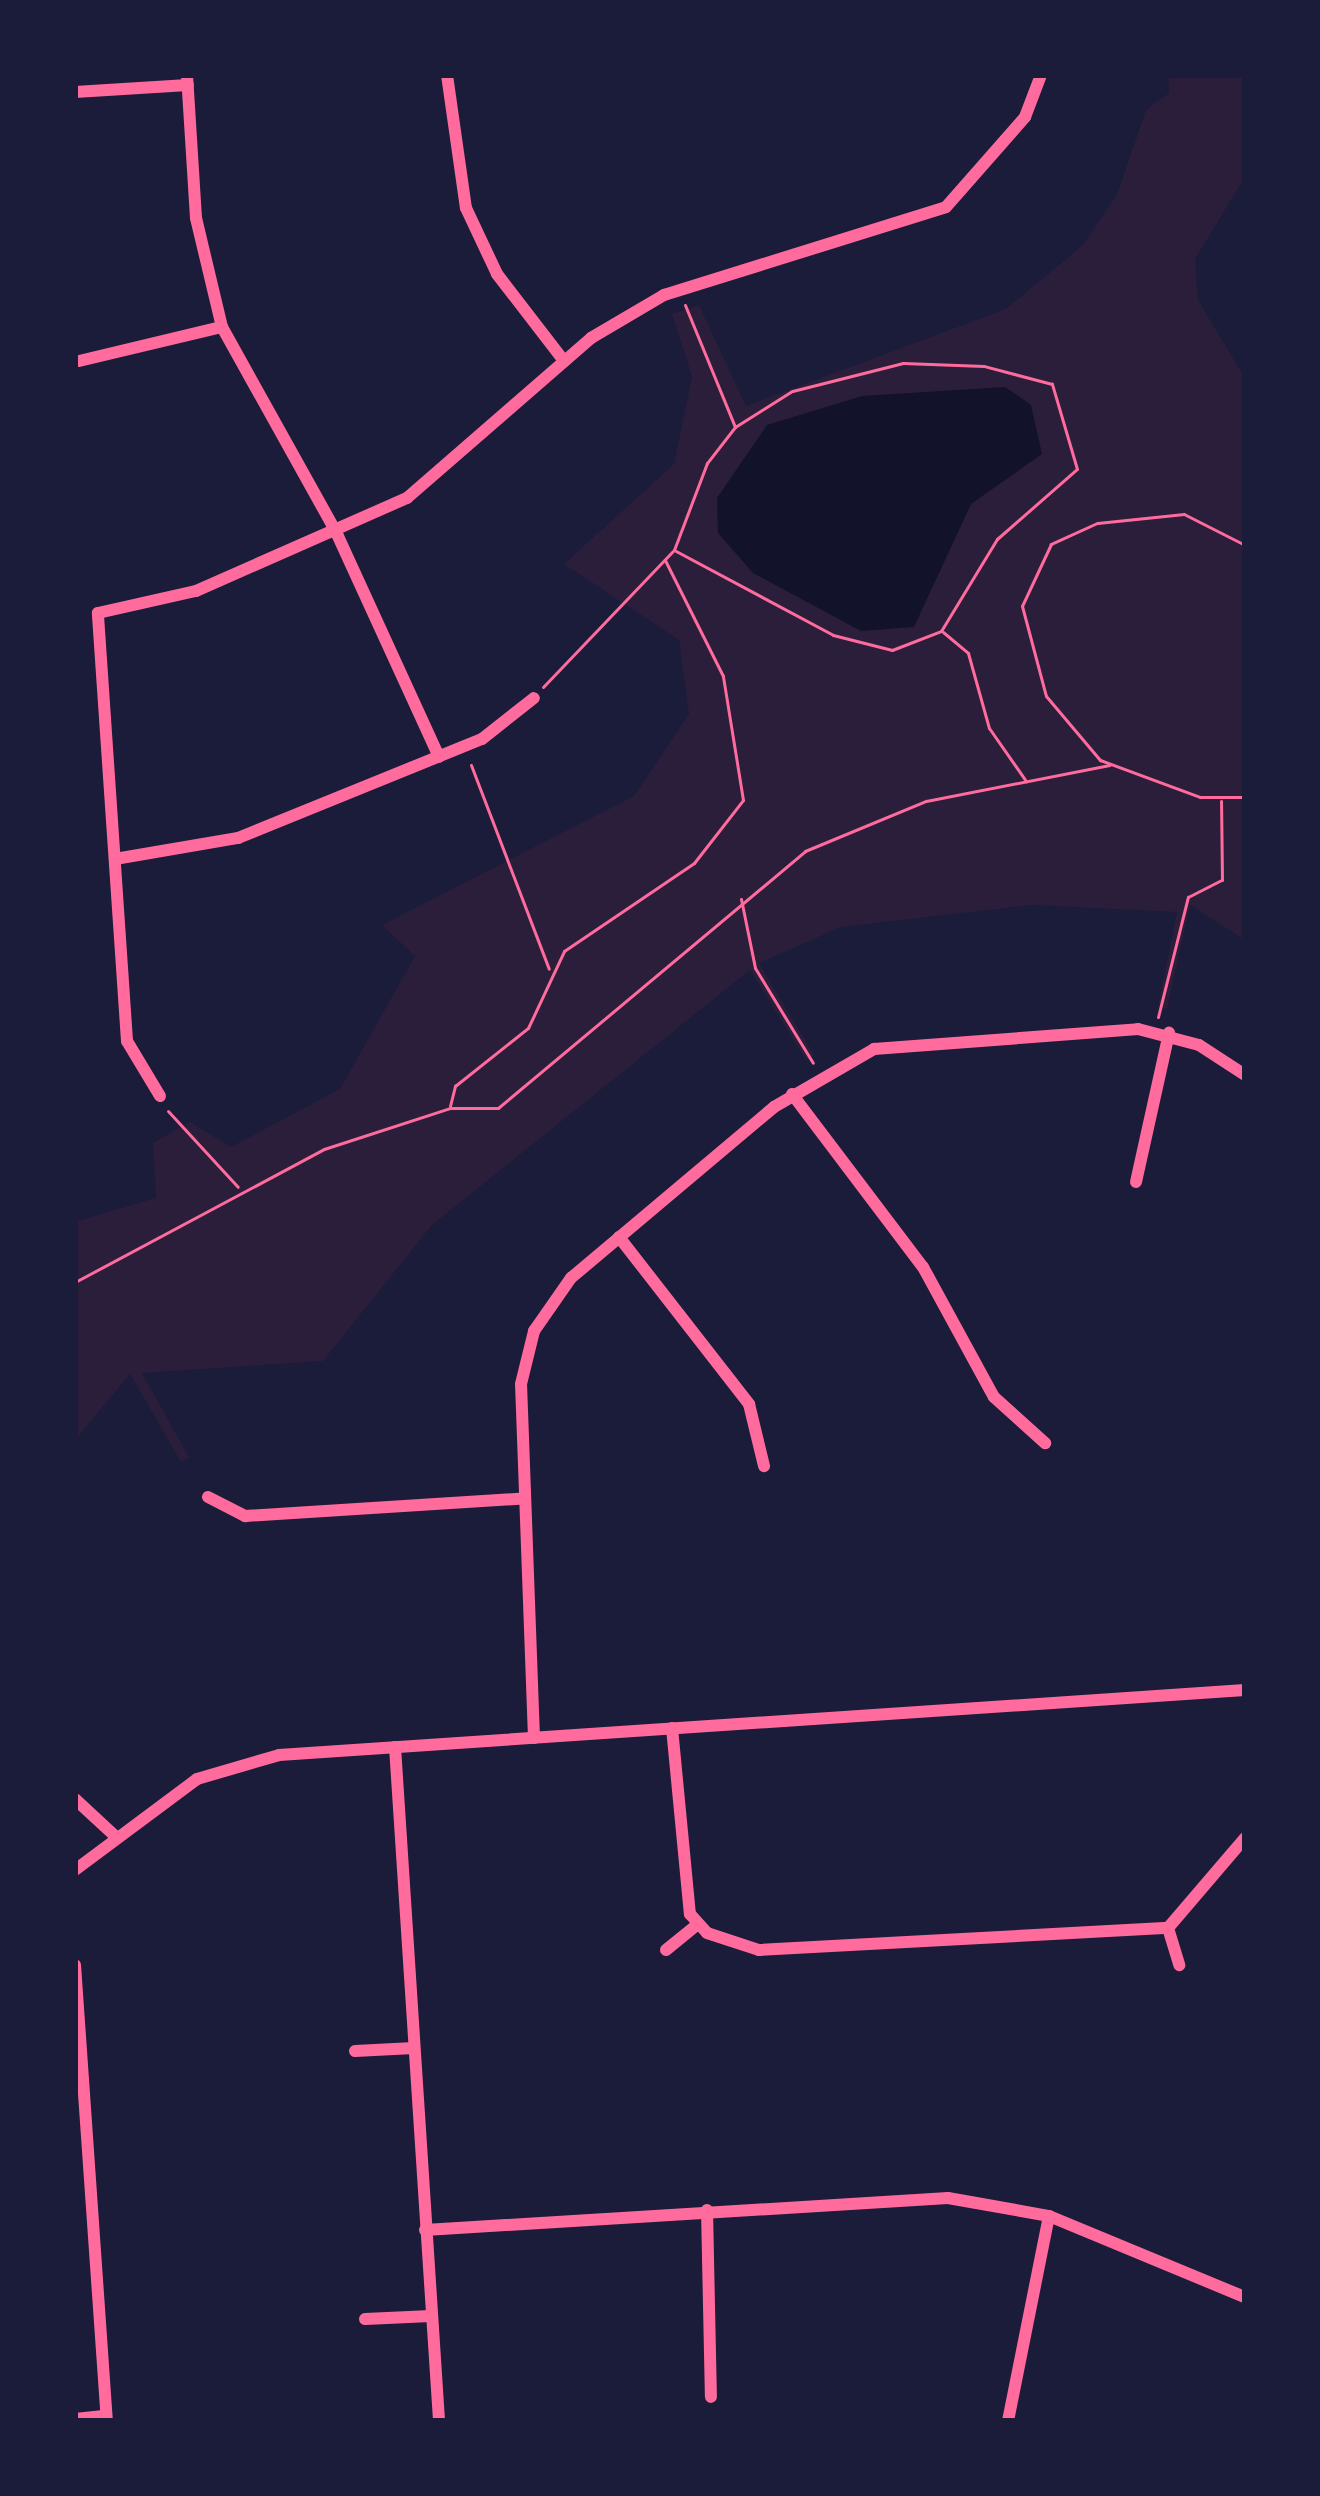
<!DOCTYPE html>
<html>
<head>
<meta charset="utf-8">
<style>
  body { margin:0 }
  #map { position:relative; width:1320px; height:2496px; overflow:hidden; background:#1b1b3a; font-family:Signika,sans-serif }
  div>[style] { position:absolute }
  .green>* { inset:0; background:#2a1e3b }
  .water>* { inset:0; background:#12122b }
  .path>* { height:3px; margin:-1.5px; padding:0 1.5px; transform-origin:1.5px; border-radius:1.5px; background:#ff6b9d }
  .minor>* { height:12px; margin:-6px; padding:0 6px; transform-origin:6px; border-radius:6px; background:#ff6b9d }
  span { translate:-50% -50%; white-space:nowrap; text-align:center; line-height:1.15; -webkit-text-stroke:9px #1b1b3a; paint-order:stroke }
  .frame { position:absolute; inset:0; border:78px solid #1b1b3a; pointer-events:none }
</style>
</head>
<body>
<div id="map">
  <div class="green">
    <i style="clip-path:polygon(1168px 75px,1245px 75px,1245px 177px,1195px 259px,1198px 300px,1245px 378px,1245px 940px,1190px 905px,1167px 1009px,1158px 1007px,1177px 912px,1031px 905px,841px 927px,759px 963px,814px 1055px,806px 1060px,750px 970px,432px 1225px,323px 1361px,142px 1373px,189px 1457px,181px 1462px,130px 1374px,75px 1440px,75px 1222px,156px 1198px,153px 1143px,190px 1122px,231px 1147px,340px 1089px,415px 956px,382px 925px,634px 796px,689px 714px,679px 640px,564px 564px,674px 464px,692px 377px,672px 314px,699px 305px,746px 406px,1006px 309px,1082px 246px,1117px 195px,1146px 110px,1169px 93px)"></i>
  </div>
  <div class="water">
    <i style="clip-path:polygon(1005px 387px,1031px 405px,1042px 454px,971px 504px,914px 627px,861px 631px,753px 573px,718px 533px,717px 498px,767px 425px,862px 396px)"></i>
  </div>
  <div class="path">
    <i style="left:685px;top:305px;width:132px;rotate:67.7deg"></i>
    <i style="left:735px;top:427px;width:46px;rotate:127.9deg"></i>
    <i style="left:707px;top:463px;width:93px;rotate:110.8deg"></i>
    <i style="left:674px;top:550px;width:180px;rotate:28.1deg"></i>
    <i style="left:833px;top:635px;width:61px;rotate:14.3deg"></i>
    <i style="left:892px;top:650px;width:53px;rotate:-21.2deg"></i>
    <i style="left:941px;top:631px;width:108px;rotate:-58.7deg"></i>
    <i style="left:997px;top:539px;width:106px;rotate:-41.2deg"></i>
    <i style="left:1077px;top:469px;width:89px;rotate:-106.4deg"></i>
    <i style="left:1052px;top:384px;width:70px;rotate:-165.2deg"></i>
    <i style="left:984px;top:366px;width:81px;rotate:-177.9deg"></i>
    <i style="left:903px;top:363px;width:114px;rotate:165.8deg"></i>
    <i style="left:792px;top:391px;width:67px;rotate:147.7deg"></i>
    <i style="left:1245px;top:545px;width:68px;rotate:-153.1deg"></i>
    <i style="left:1184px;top:514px;width:87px;rotate:174.1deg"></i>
    <i style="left:1097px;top:523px;width:51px;rotate:155.5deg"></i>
    <i style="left:1051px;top:544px;width:68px;rotate:115.1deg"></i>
    <i style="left:1022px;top:606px;width:93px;rotate:75.1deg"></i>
    <i style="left:1046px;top:696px;width:84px;rotate:49.8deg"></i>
    <i style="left:1100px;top:760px;width:107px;rotate:20.3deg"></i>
    <i style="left:1200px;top:797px;width:45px"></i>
    <i style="left:943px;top:632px;width:33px;rotate:40deg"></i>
    <i style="left:968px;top:653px;width:78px;rotate:74.4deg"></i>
    <i style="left:989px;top:728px;width:65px;rotate:55.1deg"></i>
    <i style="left:543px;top:687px;width:188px;rotate:-46.3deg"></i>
    <i style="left:471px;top:765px;width:218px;rotate:69.1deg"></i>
    <i style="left:741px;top:899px;width:70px;rotate:78.5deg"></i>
    <i style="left:755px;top:968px;width:111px;rotate:58.6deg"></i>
    <i style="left:1158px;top:1017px;width:124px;rotate:-76deg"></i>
    <i style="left:1188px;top:897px;width:38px;rotate:-27deg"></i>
    <i style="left:1222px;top:880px;width:79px;rotate:-90.7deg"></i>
    <i style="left:450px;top:1106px;width:21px;rotate:-76deg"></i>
    <i style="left:455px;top:1086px;width:93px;rotate:-38.5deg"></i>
    <i style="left:528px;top:1028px;width:85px;rotate:-64.9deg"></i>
    <i style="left:564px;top:951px;width:157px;rotate:-34.1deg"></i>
    <i style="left:694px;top:863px;width:80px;rotate:-52.1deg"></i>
    <i style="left:743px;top:800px;width:126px;rotate:-99.2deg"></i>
    <i style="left:723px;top:676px;width:130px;rotate:-116.6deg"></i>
    <i style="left:168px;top:1111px;width:103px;rotate:47.4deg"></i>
    <i style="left:75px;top:1282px;width:282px;rotate:-28.1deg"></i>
    <i style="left:324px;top:1149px;width:133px;rotate:-18deg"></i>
    <i style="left:450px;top:1108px;width:48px"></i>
    <i style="left:498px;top:1108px;width:400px;rotate:-39.9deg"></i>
    <i style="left:805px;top:851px;width:131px;rotate:-22.5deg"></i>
    <i style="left:926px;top:801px;width:187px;rotate:-11.1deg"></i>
  </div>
  <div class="minor">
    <i style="left:187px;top:75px;width:143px;rotate:86.4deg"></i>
    <i style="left:196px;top:218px;width:112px;rotate:76.6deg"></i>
    <i style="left:222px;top:327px;width:237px;rotate:60.9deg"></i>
    <i style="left:337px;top:534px;width:245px;rotate:65.4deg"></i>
    <i style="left:447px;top:75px;width:134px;rotate:81.9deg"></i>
    <i style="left:466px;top:208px;width:73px;rotate:64.8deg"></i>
    <i style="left:497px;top:274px;width:110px;rotate:52.4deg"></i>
    <i style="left:75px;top:92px;width:113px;rotate:-3.5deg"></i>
    <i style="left:79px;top:361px;width:147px;rotate:-13.4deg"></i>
    <i style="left:115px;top:859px;width:125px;rotate:-9.7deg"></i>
    <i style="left:238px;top:838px;width:263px;rotate:-22.1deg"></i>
    <i style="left:482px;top:739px;width:66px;rotate:-38.3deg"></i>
    <i style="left:792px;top:1094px;width:217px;rotate:52.9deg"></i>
    <i style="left:923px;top:1267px;width:148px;rotate:61.4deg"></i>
    <i style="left:994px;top:1397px;width:69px;rotate:42deg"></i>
    <i style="left:160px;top:1096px;width:64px;rotate:-121deg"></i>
    <i style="left:127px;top:1041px;width:429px;rotate:-93.9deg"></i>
    <i style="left:98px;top:613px;width:100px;rotate:-12.7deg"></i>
    <i style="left:196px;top:591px;width:231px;rotate:-23.8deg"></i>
    <i style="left:407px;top:498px;width:244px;rotate:-41deg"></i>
    <i style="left:591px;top:338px;width:85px;rotate:-30.5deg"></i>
    <i style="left:664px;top:295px;width:295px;rotate:-17.3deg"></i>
    <i style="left:946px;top:207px;width:120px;rotate:-48.7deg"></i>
    <i style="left:1025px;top:117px;width:45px;rotate:-69.1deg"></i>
    <i style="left:1136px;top:1182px;width:153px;rotate:-77.5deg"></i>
    <i style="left:619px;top:1237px;width:212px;rotate:52.1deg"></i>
    <i style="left:749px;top:1404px;width:64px;rotate:76.4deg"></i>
    <i style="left:208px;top:1497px;width:42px;rotate:27.2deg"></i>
    <i style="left:245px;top:1516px;width:275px;rotate:-3.6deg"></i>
    <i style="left:672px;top:1728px;width:187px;rotate:84.5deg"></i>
    <i style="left:690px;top:1914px;width:25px;rotate:48deg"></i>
    <i style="left:707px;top:1933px;width:55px;rotate:18.1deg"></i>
    <i style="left:759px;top:1950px;width:410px;rotate:-3.1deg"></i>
    <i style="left:1168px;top:1928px;width:118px;rotate:-49.5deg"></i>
    <i style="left:534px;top:1738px;width:354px;rotate:-92.1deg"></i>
    <i style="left:521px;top:1384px;width:55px;rotate:-76.2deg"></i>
    <i style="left:534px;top:1331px;width:65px;rotate:-55.1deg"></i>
    <i style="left:571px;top:1278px;width:265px;rotate:-40.1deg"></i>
    <i style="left:774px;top:1107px;width:116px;rotate:-30.1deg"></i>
    <i style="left:874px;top:1049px;width:265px;rotate:-4.3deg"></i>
    <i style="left:1138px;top:1029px;width:63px;rotate:14.7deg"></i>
    <i style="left:1199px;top:1045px;width:55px;rotate:33.1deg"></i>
    <i style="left:395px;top:1747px;width:675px;rotate:86.26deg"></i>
    <i style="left:75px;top:1799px;width:54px;rotate:42.8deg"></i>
    <i style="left:75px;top:1870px;width:152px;rotate:-36.7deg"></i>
    <i style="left:197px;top:1779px;width:85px;rotate:-16.3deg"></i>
    <i style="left:279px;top:1755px;width:968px;rotate:-3.85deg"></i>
    <i style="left:1168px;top:1928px;width:39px;rotate:73deg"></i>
    <i style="left:666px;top:1950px;width:41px;rotate:-39.1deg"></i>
    <i style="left:75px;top:1965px;width:457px;rotate:86deg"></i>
    <i style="left:355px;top:2051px;width:59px;rotate:-2.9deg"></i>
    <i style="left:707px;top:2210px;width:187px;rotate:88.8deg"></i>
    <i style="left:425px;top:2230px;width:524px;rotate:-3.5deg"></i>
    <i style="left:948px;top:2198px;width:103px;rotate:10.1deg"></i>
    <i style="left:1049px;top:2216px;width:212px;rotate:22.5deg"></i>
    <i style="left:365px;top:2319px;width:66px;rotate:-2.6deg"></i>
    <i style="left:75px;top:2419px;width:31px;rotate:-6deg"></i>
    <i style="left:1008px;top:2421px;width:209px;rotate:-78.7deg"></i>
  </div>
  <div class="frame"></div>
</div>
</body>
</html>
